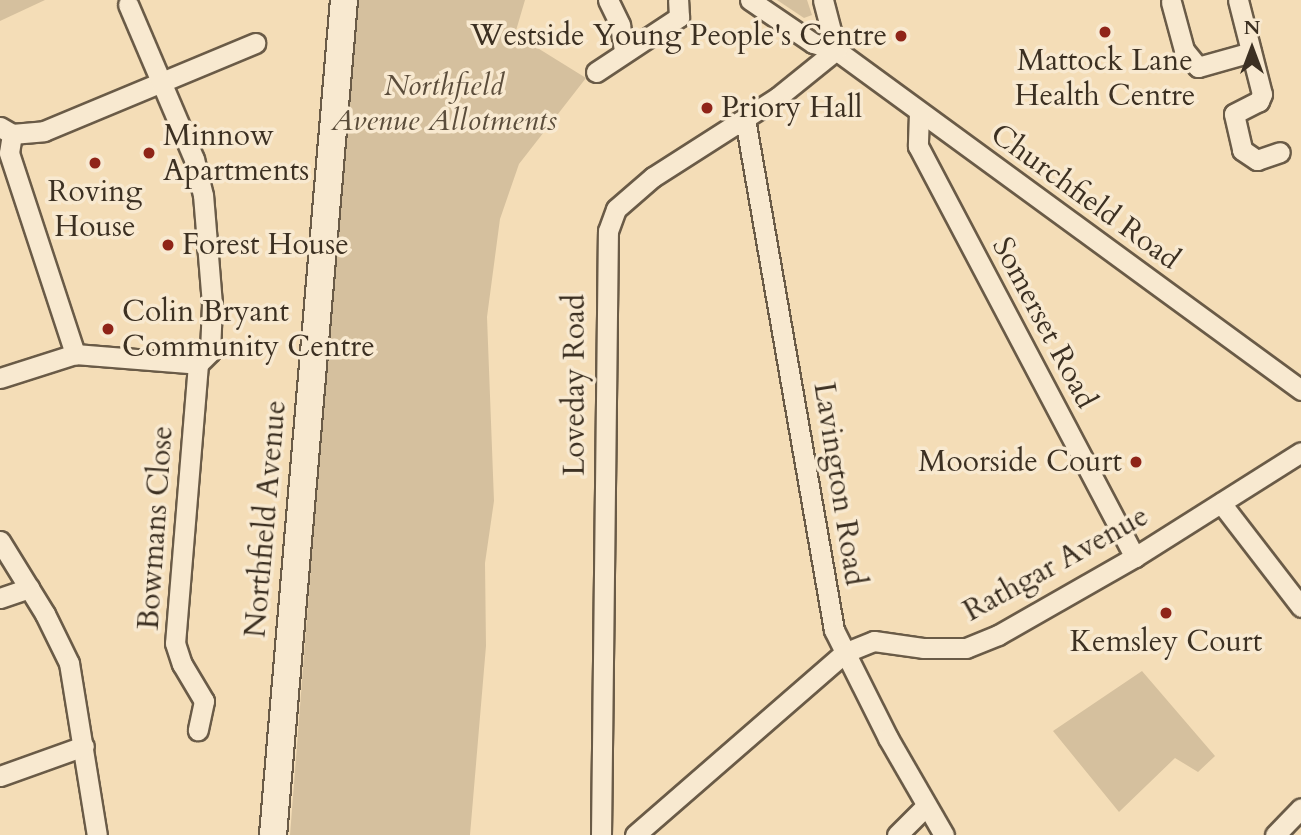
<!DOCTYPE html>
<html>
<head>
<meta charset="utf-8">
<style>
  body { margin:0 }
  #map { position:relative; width:1301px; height:835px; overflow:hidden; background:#f4ddb7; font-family:Cardo,serif }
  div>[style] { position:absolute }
  .green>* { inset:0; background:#d5c09e }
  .roads { filter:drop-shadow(2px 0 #6a5b47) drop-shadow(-2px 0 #6a5b47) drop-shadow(0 2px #6a5b47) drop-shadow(0 -2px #6a5b47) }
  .minor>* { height:19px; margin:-9.5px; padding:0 9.5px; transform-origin:9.5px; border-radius:9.5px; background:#f8e9d0 }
  .secondary>* { height:26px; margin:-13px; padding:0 13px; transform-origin:13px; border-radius:13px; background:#f8e9d0 }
  .dots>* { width:19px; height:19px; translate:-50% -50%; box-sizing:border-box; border:4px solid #f8e9d0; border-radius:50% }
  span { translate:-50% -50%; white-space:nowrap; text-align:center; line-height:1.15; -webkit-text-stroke:7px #f8e9d0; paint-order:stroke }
  .poi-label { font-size:30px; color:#3c3022 }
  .right { translate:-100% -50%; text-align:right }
  .left { translate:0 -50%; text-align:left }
  .park-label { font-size:30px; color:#5b4d3b; font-style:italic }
  .street-label { font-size:30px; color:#3c3022 }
  .north { position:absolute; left:1217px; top:14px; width:70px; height:70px; -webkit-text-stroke:5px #f8e9d0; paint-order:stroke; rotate:0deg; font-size:19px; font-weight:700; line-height:28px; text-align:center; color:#3c3022 }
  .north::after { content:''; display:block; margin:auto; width:24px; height:32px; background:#3c3022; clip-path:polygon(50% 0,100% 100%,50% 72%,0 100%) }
</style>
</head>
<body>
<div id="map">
  <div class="green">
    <i style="clip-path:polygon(0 0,45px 0,0 21px)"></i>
    <i style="clip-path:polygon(355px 0,525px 0,515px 34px,586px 78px,519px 164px,500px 219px,487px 317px,494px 501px,485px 563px,486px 646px,470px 835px,290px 835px)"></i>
    <i style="clip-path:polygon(777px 0,807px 0,812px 15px,804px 18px)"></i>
    <i style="clip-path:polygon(1142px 671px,1215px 756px,1198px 772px,1175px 758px,1119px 812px,1053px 731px)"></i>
  </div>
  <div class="roads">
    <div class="minor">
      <i style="left:608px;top:0;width:28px;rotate:64deg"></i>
      <i style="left:620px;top:25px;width:25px;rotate:81deg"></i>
      <i style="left:750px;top:0;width:76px;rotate:34.3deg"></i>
      <i style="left:813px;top:43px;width:24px;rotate:17deg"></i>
      <i style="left:836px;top:50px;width:576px;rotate:36.17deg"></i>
      <i style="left:823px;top:0;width:52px;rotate:75.4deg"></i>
      <i style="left:1238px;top:0;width:97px;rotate:75.7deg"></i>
      <i style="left:1262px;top:94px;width:8px;rotate:113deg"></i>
      <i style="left:1259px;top:101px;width:28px;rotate:153deg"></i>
      <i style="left:1234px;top:114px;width:37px;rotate:77deg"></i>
      <i style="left:1242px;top:150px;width:18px;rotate:34deg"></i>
      <i style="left:1257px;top:160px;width:24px;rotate:-19deg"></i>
      <i style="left:1171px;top:2px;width:50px;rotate:74.8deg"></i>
      <i style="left:1184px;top:50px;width:22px;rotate:51deg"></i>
      <i style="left:1198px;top:67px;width:55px;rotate:-15.8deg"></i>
      <i style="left:596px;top:72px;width:100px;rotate:-33.5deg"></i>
      <i style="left:679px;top:17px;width:17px;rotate:-93deg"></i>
      <i style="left:919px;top:113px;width:33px;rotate:92deg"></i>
      <i style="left:918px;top:146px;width:465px;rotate:62.2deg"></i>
      <i style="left:745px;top:119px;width:519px;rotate:80.12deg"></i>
      <i style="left:834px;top:630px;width:121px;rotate:63.4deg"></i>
      <i style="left:888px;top:738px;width:112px;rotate:60deg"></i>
      <i style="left:0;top:127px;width:14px;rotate:30deg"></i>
      <i style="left:12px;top:134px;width:32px;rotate:-5deg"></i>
      <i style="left:44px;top:131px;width:229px;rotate:-22.6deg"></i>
      <i style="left:12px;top:134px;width:19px;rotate:99deg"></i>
      <i style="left:9px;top:153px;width:212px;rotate:71.8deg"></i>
      <i style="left:198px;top:364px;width:280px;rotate:94.7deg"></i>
      <i style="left:175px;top:643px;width:22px;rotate:72deg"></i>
      <i style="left:182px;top:664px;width:43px;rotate:59.3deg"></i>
      <i style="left:204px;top:701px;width:30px;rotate:102deg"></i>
      <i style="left:0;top:378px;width:79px;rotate:-17.7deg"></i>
      <i style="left:75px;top:354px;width:123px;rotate:4.6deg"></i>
      <i style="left:198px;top:364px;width:17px;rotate:-45deg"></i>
      <i style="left:210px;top:352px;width:48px;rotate:-87.6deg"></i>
      <i style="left:212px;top:304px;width:109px;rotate:-94.7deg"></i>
      <i style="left:203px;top:195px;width:37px;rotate:-104deg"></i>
      <i style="left:194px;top:159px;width:168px;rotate:-113.1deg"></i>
      <i style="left:1221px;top:503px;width:131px;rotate:52.4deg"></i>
      <i style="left:0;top:541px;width:86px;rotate:58.3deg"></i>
      <i style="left:45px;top:614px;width:55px;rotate:63.9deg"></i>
      <i style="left:69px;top:663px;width:174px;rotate:80.8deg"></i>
      <i style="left:0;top:598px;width:31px;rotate:-19deg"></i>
      <i style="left:0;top:776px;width:89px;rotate:-19.7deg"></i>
      <i style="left:601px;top:835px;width:604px;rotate:-89.34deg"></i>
      <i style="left:608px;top:231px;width:23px;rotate:-70deg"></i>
      <i style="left:616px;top:209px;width:49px;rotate:-40.9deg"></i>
      <i style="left:653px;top:177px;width:148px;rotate:-32.6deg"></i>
      <i style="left:778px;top:97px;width:75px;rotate:-39deg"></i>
      <i style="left:635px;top:835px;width:277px;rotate:-41deg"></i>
      <i style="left:844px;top:653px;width:32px;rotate:-22deg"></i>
      <i style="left:874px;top:641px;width:49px;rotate:8.1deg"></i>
      <i style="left:923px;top:648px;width:43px"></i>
      <i style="left:966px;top:648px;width:35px;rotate:-22deg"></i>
      <i style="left:998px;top:635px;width:158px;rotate:-29.7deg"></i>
      <i style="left:1135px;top:557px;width:196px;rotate:-32.3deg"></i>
      <i style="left:897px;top:835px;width:40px;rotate:-45deg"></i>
      <i style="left:1275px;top:835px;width:37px;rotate:-46deg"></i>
    </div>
    <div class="secondary">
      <i style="left:273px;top:835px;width:838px;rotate:-85.14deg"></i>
    </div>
  </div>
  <div class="dots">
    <i style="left:1105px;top:32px;background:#8f2418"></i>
    <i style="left:901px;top:36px;background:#8f2418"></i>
    <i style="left:707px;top:108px;background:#8f2418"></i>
    <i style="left:149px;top:153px;background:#8f2418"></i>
    <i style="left:95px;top:163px;background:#8f2418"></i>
    <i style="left:168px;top:245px;background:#8f2418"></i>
    <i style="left:108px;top:329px;background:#8f2418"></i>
    <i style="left:1136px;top:462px;background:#8f2418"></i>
    <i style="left:1166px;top:613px;background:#8f2418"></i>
  </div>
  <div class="poi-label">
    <span class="right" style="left:887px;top:36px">Westside Young People's Centre</span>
    <span style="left:1105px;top:78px">Mattock Lane<br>Health Centre</span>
    <span class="left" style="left:721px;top:108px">Priory Hall</span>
    <span class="left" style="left:163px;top:153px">Minnow<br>Apartments</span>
    <span style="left:95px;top:209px">Roving<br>House</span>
    <span class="left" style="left:182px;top:245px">Forest House</span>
    <span class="left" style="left:122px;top:329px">Colin Bryant<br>Community Centre</span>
    <span class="right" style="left:1122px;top:462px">Moorside Court</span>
    <span style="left:1166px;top:642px">Kemsley Court</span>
  </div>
  <div class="park-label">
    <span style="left:444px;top:103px">Northfield<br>Avenue Allotments</span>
  </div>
  <div class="street-label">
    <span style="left:1085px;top:197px;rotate:36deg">Churchfield Road</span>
    <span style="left:1044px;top:323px;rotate:62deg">Somerset Road</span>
    <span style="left:575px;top:385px;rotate:-90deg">Loveday Road</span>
    <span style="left:839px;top:484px;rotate:81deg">Lavington Road</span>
    <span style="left:266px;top:519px;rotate:-85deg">Northfield Avenue</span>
    <span style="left:156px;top:528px;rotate:-86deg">Bowmans Close</span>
    <span style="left:1056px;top:564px;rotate:-29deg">Rathgar Avenue</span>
  </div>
  <div class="north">N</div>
</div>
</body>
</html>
